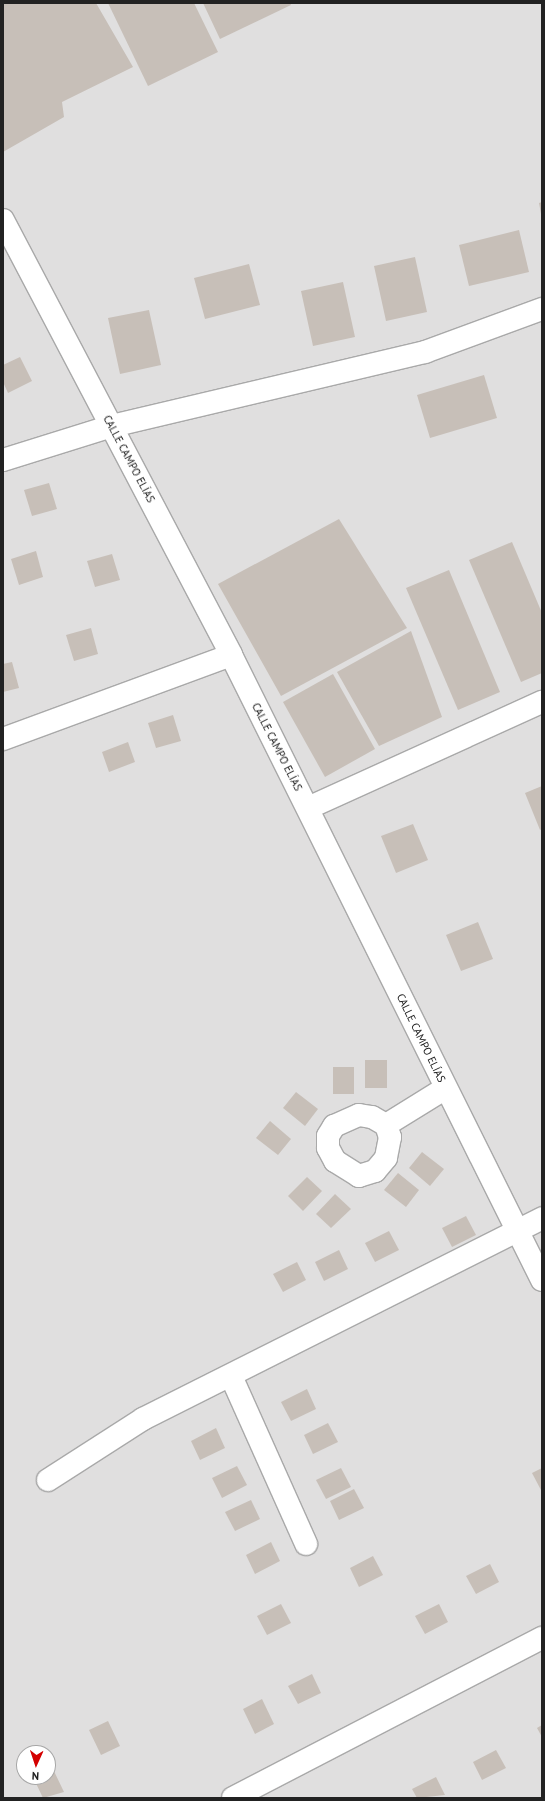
<!DOCTYPE html>
<html>
<head>
<meta charset="utf-8">
<style>
  body { margin:0 }
  #map { position:relative; width:545px; height:1801px; overflow:hidden; background:#f2efe9; font-family:"PT Sans",sans-serif }
  div>[style] { position:absolute }
  .residential>* { inset:0; background:#e0dfdf }
  .building>* { inset:0; background:#c7bfb8 }
  .roads { filter:drop-shadow(1px 0 #a9a9a9) drop-shadow(-1px 0 #a9a9a9) drop-shadow(0 1px #a9a9a9) drop-shadow(0 -1px #a9a9a9) }
  .street>* { height:22px; margin:-11px; padding:0 11px; transform-origin:11px; border-radius:11px; background:#fff }
  span { translate:-50% -50%; white-space:nowrap; text-align:center; line-height:1.15; -webkit-text-stroke:3.5px #fff; paint-order:stroke }
  .street-label { font-size:11px; color:#222 }
  .frame { position:absolute; inset:0; border:4px solid #222; pointer-events:none }
  .north { position:absolute; left:16px; top:1745px; width:40px; height:40px; box-sizing:border-box; background:#fff; border:1px solid #a7a7a7; border-radius:50%; rotate:183deg; font-size:11px; font-weight:700; line-height:16px; text-align:center; color:#222 }
  .north::after { content:''; display:block; margin:auto; width:14px; height:18px; background:#d40000; clip-path:polygon(50% 0,100% 100%,50% 72%,0 100%) }
</style>
</head>
<body>
<div id="map">
  <div class="residential">
    <i style="clip-path:polygon(evenodd,3px 3px,542px 3px,542px 1798px,3px 1798px,3px 3px,24px 1753px,48px 1753px,48px 1777px,24px 1777px,24px 1753px)"></i>
  </div>
  <div class="building">
    <i style="clip-path:polygon(3px 3px,96px 3px,133px 67px,62px 102px,64px 117px,3px 152px)"></i>
    <i style="clip-path:polygon(108px 3px,194px 3px,218px 52px,148px 86px)"></i>
    <i style="clip-path:polygon(203px 3px,290px 3px,291px 5px,220px 39px)"></i>
    <i style="clip-path:polygon(542px 202px,542px 214px,541px 214px,539px 203px)"></i>
    <i style="clip-path:polygon(519px 230px,529px 272px,469px 286px,459px 245px)"></i>
    <i style="clip-path:polygon(415px 257px,427px 312px,386px 321px,374px 266px)"></i>
    <i style="clip-path:polygon(249px 264px,260px 305px,205px 319px,194px 278px)"></i>
    <i style="clip-path:polygon(343px 282px,355px 337px,313px 346px,301px 291px)"></i>
    <i style="clip-path:polygon(149px 310px,161px 365px,120px 374px,108px 318px)"></i>
    <i style="clip-path:polygon(20px 357px,32px 381px,8px 393px,3px 382px,3px 365px)"></i>
    <i style="clip-path:polygon(484px 375px,497px 418px,430px 438px,417px 395px)"></i>
    <i style="clip-path:polygon(49px 483px,57px 509px,32px 516px,24px 490px)"></i>
    <i style="clip-path:polygon(339px 519px,407px 628px,281px 696px,218px 584px)"></i>
    <i style="clip-path:polygon(512px 542px,542px 613px,542px 673px,521px 682px,469px 560px)"></i>
    <i style="clip-path:polygon(36px 551px,43px 577px,19px 585px,11px 559px)"></i>
    <i style="clip-path:polygon(112px 554px,120px 580px,95px 587px,87px 561px)"></i>
    <i style="clip-path:polygon(449px 570px,500px 692px,458px 710px,406px 588px)"></i>
    <i style="clip-path:polygon(91px 628px,98px 654px,74px 661px,66px 635px)"></i>
    <i style="clip-path:polygon(411px 631px,442px 717px,379px 746px,337px 672px)"></i>
    <i style="clip-path:polygon(12px 662px,19px 688px,3px 692px,3px 664px)"></i>
    <i style="clip-path:polygon(333px 674px,375px 749px,325px 777px,283px 702px)"></i>
    <i style="clip-path:polygon(173px 715px,181px 741px,156px 748px,148px 723px)"></i>
    <i style="clip-path:polygon(128px 742px,135px 762px,109px 772px,102px 752px)"></i>
    <i style="clip-path:polygon(542px 786px,542px 829px,540px 830px,525px 793px)"></i>
    <i style="clip-path:polygon(413px 824px,428px 860px,396px 873px,381px 836px)"></i>
    <i style="clip-path:polygon(478px 922px,493px 959px,461px 971px,446px 935px)"></i>
    <i style="clip-path:polygon(365px 1060px,387px 1060px,387px 1088px,365px 1088px)"></i>
    <i style="clip-path:polygon(333px 1067px,354px 1067px,354px 1094px,333px 1094px)"></i>
    <i style="clip-path:polygon(296px 1092px,318px 1109px,305px 1126px,283px 1108px)"></i>
    <i style="clip-path:polygon(270px 1121px,291px 1139px,278px 1155px,256px 1138px)"></i>
    <i style="clip-path:polygon(422px 1152px,444px 1169px,430px 1186px,409px 1168px)"></i>
    <i style="clip-path:polygon(398px 1173px,419px 1190px,406px 1207px,384px 1190px)"></i>
    <i style="clip-path:polygon(307px 1177px,322px 1191px,303px 1211px,288px 1196px)"></i>
    <i style="clip-path:polygon(335px 1194px,351px 1209px,331px 1228px,316px 1214px)"></i>
    <i style="clip-path:polygon(466px 1216px,476px 1235px,452px 1247px,442px 1228px)"></i>
    <i style="clip-path:polygon(389px 1231px,399px 1250px,375px 1262px,365px 1243px)"></i>
    <i style="clip-path:polygon(339px 1250px,348px 1269px,324px 1281px,315px 1262px)"></i>
    <i style="clip-path:polygon(297px 1262px,306px 1280px,283px 1292px,273px 1274px)"></i>
    <i style="clip-path:polygon(307px 1389px,316px 1409px,291px 1421px,281px 1402px)"></i>
    <i style="clip-path:polygon(328px 1423px,338px 1442px,313px 1454px,304px 1435px)"></i>
    <i style="clip-path:polygon(216px 1428px,225px 1448px,200px 1460px,191px 1441px)"></i>
    <i style="clip-path:polygon(237px 1466px,247px 1485px,222px 1498px,212px 1478px)"></i>
    <i style="clip-path:polygon(341px 1468px,351px 1487px,326px 1499px,316px 1480px)"></i>
    <i style="clip-path:polygon(542px 1468px,542px 1492px,532px 1473px)"></i>
    <i style="clip-path:polygon(354px 1489px,364px 1508px,339px 1520px,330px 1501px)"></i>
    <i style="clip-path:polygon(251px 1500px,260px 1519px,235px 1531px,225px 1512px)"></i>
    <i style="clip-path:polygon(271px 1542px,280px 1561px,255px 1574px,246px 1555px)"></i>
    <i style="clip-path:polygon(373px 1556px,383px 1575px,359px 1587px,350px 1568px)"></i>
    <i style="clip-path:polygon(490px 1564px,499px 1582px,476px 1594px,466px 1576px)"></i>
    <i style="clip-path:polygon(281px 1604px,291px 1623px,267px 1635px,257px 1616px)"></i>
    <i style="clip-path:polygon(439px 1604px,448px 1622px,425px 1634px,415px 1616px)"></i>
    <i style="clip-path:polygon(312px 1674px,321px 1693px,298px 1704px,288px 1686px)"></i>
    <i style="clip-path:polygon(262px 1699px,274px 1724px,255px 1734px,243px 1709px)"></i>
    <i style="clip-path:polygon(108px 1721px,120px 1746px,101px 1755px,89px 1730px)"></i>
    <i style="clip-path:polygon(542px 1725px,542px 1737px,537px 1728px)"></i>
    <i style="clip-path:polygon(496px 1750px,506px 1768px,482px 1780px,473px 1762px)"></i>
    <i style="clip-path:polygon(52px 1767px,64px 1792px,43px 1798px,33px 1777px,48px 1777px,48px 1769px)"></i>
    <i style="clip-path:polygon(436px 1777px,445px 1795px,417px 1798px,412px 1789px)"></i>
  </div>
  <div class="roads">
    <div class="street">
      <i style="left:3px;top:220px;width:491px;rotate:62.3deg"></i>
      <i style="left:231px;top:655px;width:698px;rotate:63.55deg"></i>
      <i style="left:3px;top:460px;width:114px;rotate:-17.3deg"></i>
      <i style="left:112px;top:426px;width:322px;rotate:-13.3deg"></i>
      <i style="left:425px;top:352px;width:125px;rotate:-20.2deg"></i>
      <i style="left:3px;top:739px;width:243px;rotate:-20.2deg"></i>
      <i style="left:308px;top:808px;width:257px;rotate:-24.4deg"></i>
      <i style="left:359px;top:1115px;width:13px;rotate:9deg"></i>
      <i style="left:372px;top:1117px;width:16px;rotate:30deg"></i>
      <i style="left:386px;top:1125px;width:13px;rotate:72deg"></i>
      <i style="left:390px;top:1137px;width:21px;rotate:101deg"></i>
      <i style="left:386px;top:1158px;width:17px;rotate:130deg"></i>
      <i style="left:375px;top:1171px;width:17px;rotate:163deg"></i>
      <i style="left:359px;top:1176px;width:28px;rotate:-148deg"></i>
      <i style="left:335px;top:1161px;width:15px;rotate:-118deg"></i>
      <i style="left:328px;top:1148px;width:12px;rotate:-90deg"></i>
      <i style="left:328px;top:1136px;width:12px;rotate:-59deg"></i>
      <i style="left:334px;top:1126px;width:27px;rotate:-24deg"></i>
      <i style="left:386px;top:1125px;width:70px;rotate:-31.7deg"></i>
      <i style="left:231px;top:1376px;width:184px;rotate:65.9deg"></i>
      <i style="left:48px;top:1480px;width:113px;rotate:-32.7deg"></i>
      <i style="left:143px;top:1419px;width:447px;rotate:-26.7deg"></i>
      <i style="left:233px;top:1798px;width:348px;rotate:-27.4deg"></i>
    </div>
  </div>
  <div class="street-label">
    <span style="left:129px;top:459px;rotate:62deg">CALLE CAMPO ELÍAS</span>
    <span style="left:277px;top:747px;rotate:63deg">CALLE CAMPO ELÍAS</span>
    <span style="left:421px;top:1038px;rotate:64deg">CALLE CAMPO ELÍAS</span>
  </div>
  <div class="frame"></div>
  <div class="north">N</div>
</div>
</body>
</html>
